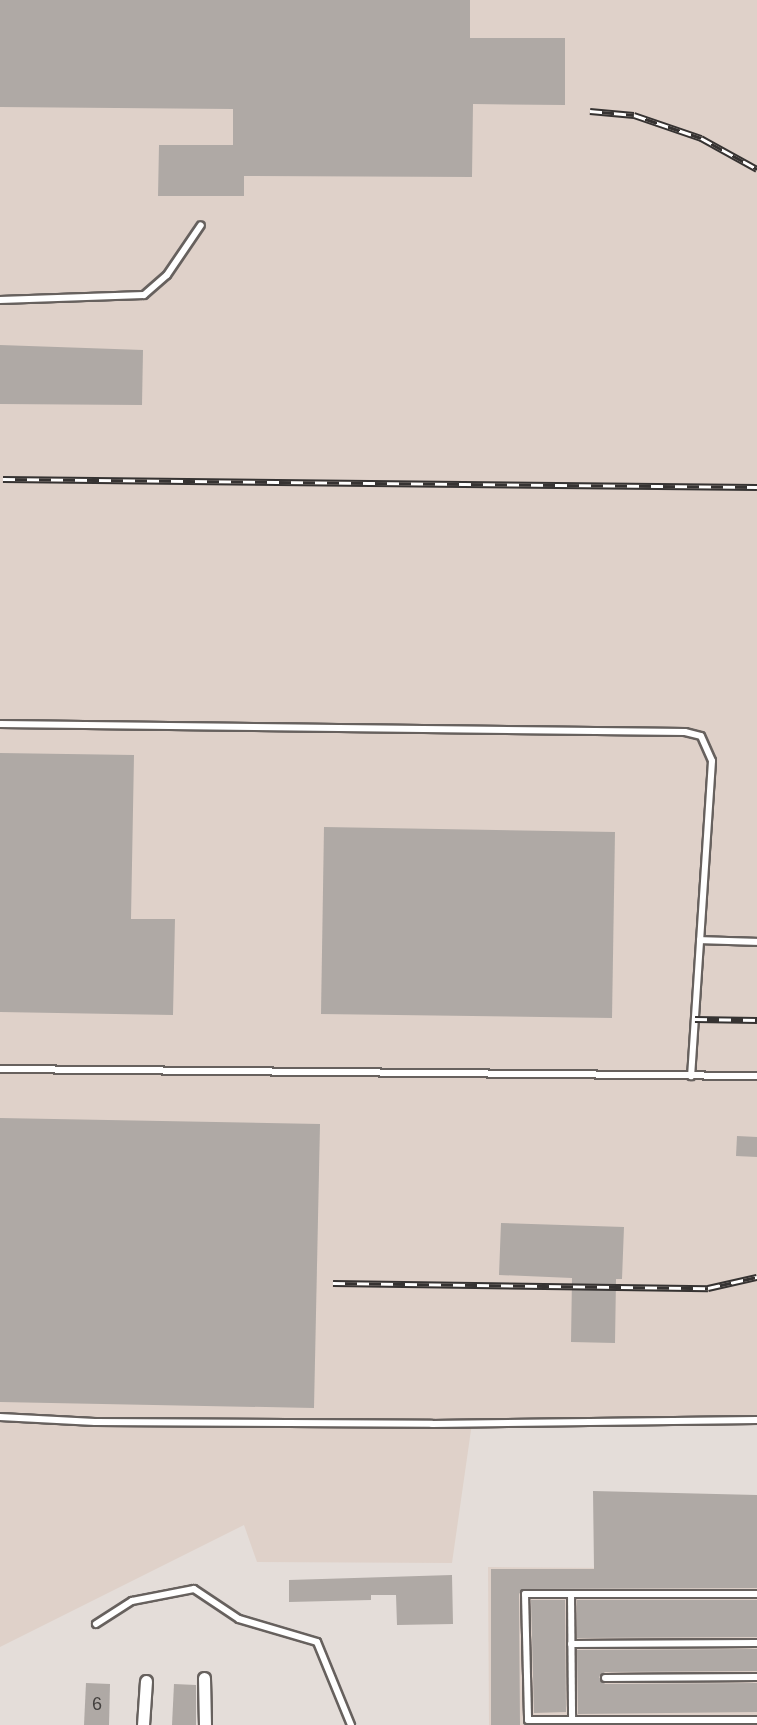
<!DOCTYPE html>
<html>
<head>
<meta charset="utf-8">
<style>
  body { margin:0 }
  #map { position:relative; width:757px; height:1725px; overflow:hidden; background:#e4ddd9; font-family:Helvetica,sans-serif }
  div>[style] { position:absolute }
  .built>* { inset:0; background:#dfd1c9 }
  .building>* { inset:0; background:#afa9a5 }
  .roads { filter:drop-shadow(2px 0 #67615e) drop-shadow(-2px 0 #67615e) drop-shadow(0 2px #67615e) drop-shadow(0 -2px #67615e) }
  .service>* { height:6px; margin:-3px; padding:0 3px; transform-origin:3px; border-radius:3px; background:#fff }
  .minor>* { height:11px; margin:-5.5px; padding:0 5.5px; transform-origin:5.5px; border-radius:5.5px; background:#fff }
  .rail>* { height:7px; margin-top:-3.5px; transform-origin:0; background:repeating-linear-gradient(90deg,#fff 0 12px,#363332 0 24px); box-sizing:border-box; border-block:2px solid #363332 }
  span { translate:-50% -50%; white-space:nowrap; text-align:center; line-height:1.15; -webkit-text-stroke:8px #fff; paint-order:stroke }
  .number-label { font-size:18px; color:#43403e }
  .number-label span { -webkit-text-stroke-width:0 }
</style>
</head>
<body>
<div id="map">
  <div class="built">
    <i style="clip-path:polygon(0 0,757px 0,757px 1425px,472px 1423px,452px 1563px,257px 1562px,244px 1525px,0 1647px)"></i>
    <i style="clip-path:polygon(488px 1567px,757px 1569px,757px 1725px,489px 1725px)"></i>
  </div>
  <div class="building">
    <i style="clip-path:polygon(0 0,470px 0,470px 38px,565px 38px,565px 105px,473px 104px,472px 177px,244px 176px,244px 196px,158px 196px,159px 145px,233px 145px,233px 109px,0 107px)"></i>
    <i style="clip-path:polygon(0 345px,143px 350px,142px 405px,0 404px)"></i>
    <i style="clip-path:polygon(0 753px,134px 755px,131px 919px,175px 919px,173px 1015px,0 1012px)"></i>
    <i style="clip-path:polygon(324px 827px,615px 832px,612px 1018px,321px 1014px)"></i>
    <i style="clip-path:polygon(0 1118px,320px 1124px,314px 1408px,0 1402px)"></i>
    <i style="clip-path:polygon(737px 1136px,757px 1137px,757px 1157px,736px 1156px)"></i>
    <i style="clip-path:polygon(501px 1223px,624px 1227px,622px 1279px,616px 1279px,615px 1343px,571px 1342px,572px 1278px,499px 1275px)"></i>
    <i style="clip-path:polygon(593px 1491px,757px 1495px,757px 1588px,523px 1589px,519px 1594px,520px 1725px,491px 1725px,491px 1569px,594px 1569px)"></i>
    <i style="clip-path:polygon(452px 1575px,453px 1624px,397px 1625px,396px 1595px,371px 1595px,371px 1600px,289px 1602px,289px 1580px)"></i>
    <i style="clip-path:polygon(531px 1600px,565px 1600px,566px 1712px,534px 1713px)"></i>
    <i style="clip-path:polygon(577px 1600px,757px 1600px,757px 1637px,577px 1638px)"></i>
    <i style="clip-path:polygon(757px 1649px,757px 1671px,605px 1672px,599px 1677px,605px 1684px,757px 1683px,757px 1712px,578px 1714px,577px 1650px)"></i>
    <i style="clip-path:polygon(86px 1683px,110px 1684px,109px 1725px,84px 1725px)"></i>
    <i style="clip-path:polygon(174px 1684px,196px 1685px,196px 1725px,172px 1725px)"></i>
  </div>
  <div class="roads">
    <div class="service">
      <i style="left:0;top:300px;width:144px;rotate:-2deg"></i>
      <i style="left:144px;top:295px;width:30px;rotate:-41deg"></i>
      <i style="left:167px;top:275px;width:60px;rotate:-55.8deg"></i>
      <i style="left:0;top:724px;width:685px;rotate:0.67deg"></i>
      <i style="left:685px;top:732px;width:16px;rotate:14deg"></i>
      <i style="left:701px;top:736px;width:27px;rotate:66deg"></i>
      <i style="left:712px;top:761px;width:316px;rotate:93.8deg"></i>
      <i style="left:700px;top:940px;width:57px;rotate:2deg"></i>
      <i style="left:0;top:1069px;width:757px;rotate:0.53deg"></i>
      <i style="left:0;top:1417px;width:95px;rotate:3deg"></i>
      <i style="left:95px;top:1422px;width:337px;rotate:0.3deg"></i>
      <i style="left:432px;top:1424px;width:325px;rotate:-0.7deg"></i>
      <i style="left:571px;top:1594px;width:126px;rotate:89.5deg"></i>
      <i style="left:757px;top:1594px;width:232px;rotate:180deg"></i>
      <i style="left:525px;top:1594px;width:126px;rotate:88.6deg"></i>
      <i style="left:528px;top:1720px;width:229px"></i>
      <i style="left:96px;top:1624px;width:43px;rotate:-32.6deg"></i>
      <i style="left:132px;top:1601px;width:63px;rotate:-11deg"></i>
      <i style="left:194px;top:1589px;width:54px;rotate:33.7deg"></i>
      <i style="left:239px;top:1619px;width:81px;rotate:16.4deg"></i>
      <i style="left:317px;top:1642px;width:90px;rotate:67.7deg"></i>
      <i style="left:571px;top:1644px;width:186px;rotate:-0.3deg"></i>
      <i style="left:605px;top:1678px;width:152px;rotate:-0.4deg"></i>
    </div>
    <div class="minor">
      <i style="left:204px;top:1678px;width:47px;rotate:88.8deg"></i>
      <i style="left:143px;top:1725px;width:44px;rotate:-86.1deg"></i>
    </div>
  </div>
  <div class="rail">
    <i style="left:590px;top:111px;width:44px;rotate:5.2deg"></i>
    <i style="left:634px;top:115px;width:71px;rotate:18.9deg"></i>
    <i style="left:701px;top:138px;width:64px;rotate:29deg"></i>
    <i style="left:3px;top:479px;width:754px;rotate:0.61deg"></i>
    <i style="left:695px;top:1019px;width:62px;rotate:0.9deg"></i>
    <i style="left:333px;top:1283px;width:375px;rotate:0.8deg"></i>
    <i style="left:708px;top:1288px;width:50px;rotate:-12.7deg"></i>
  </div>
  <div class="number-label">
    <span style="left:97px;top:1704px">6</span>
  </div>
</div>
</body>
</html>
